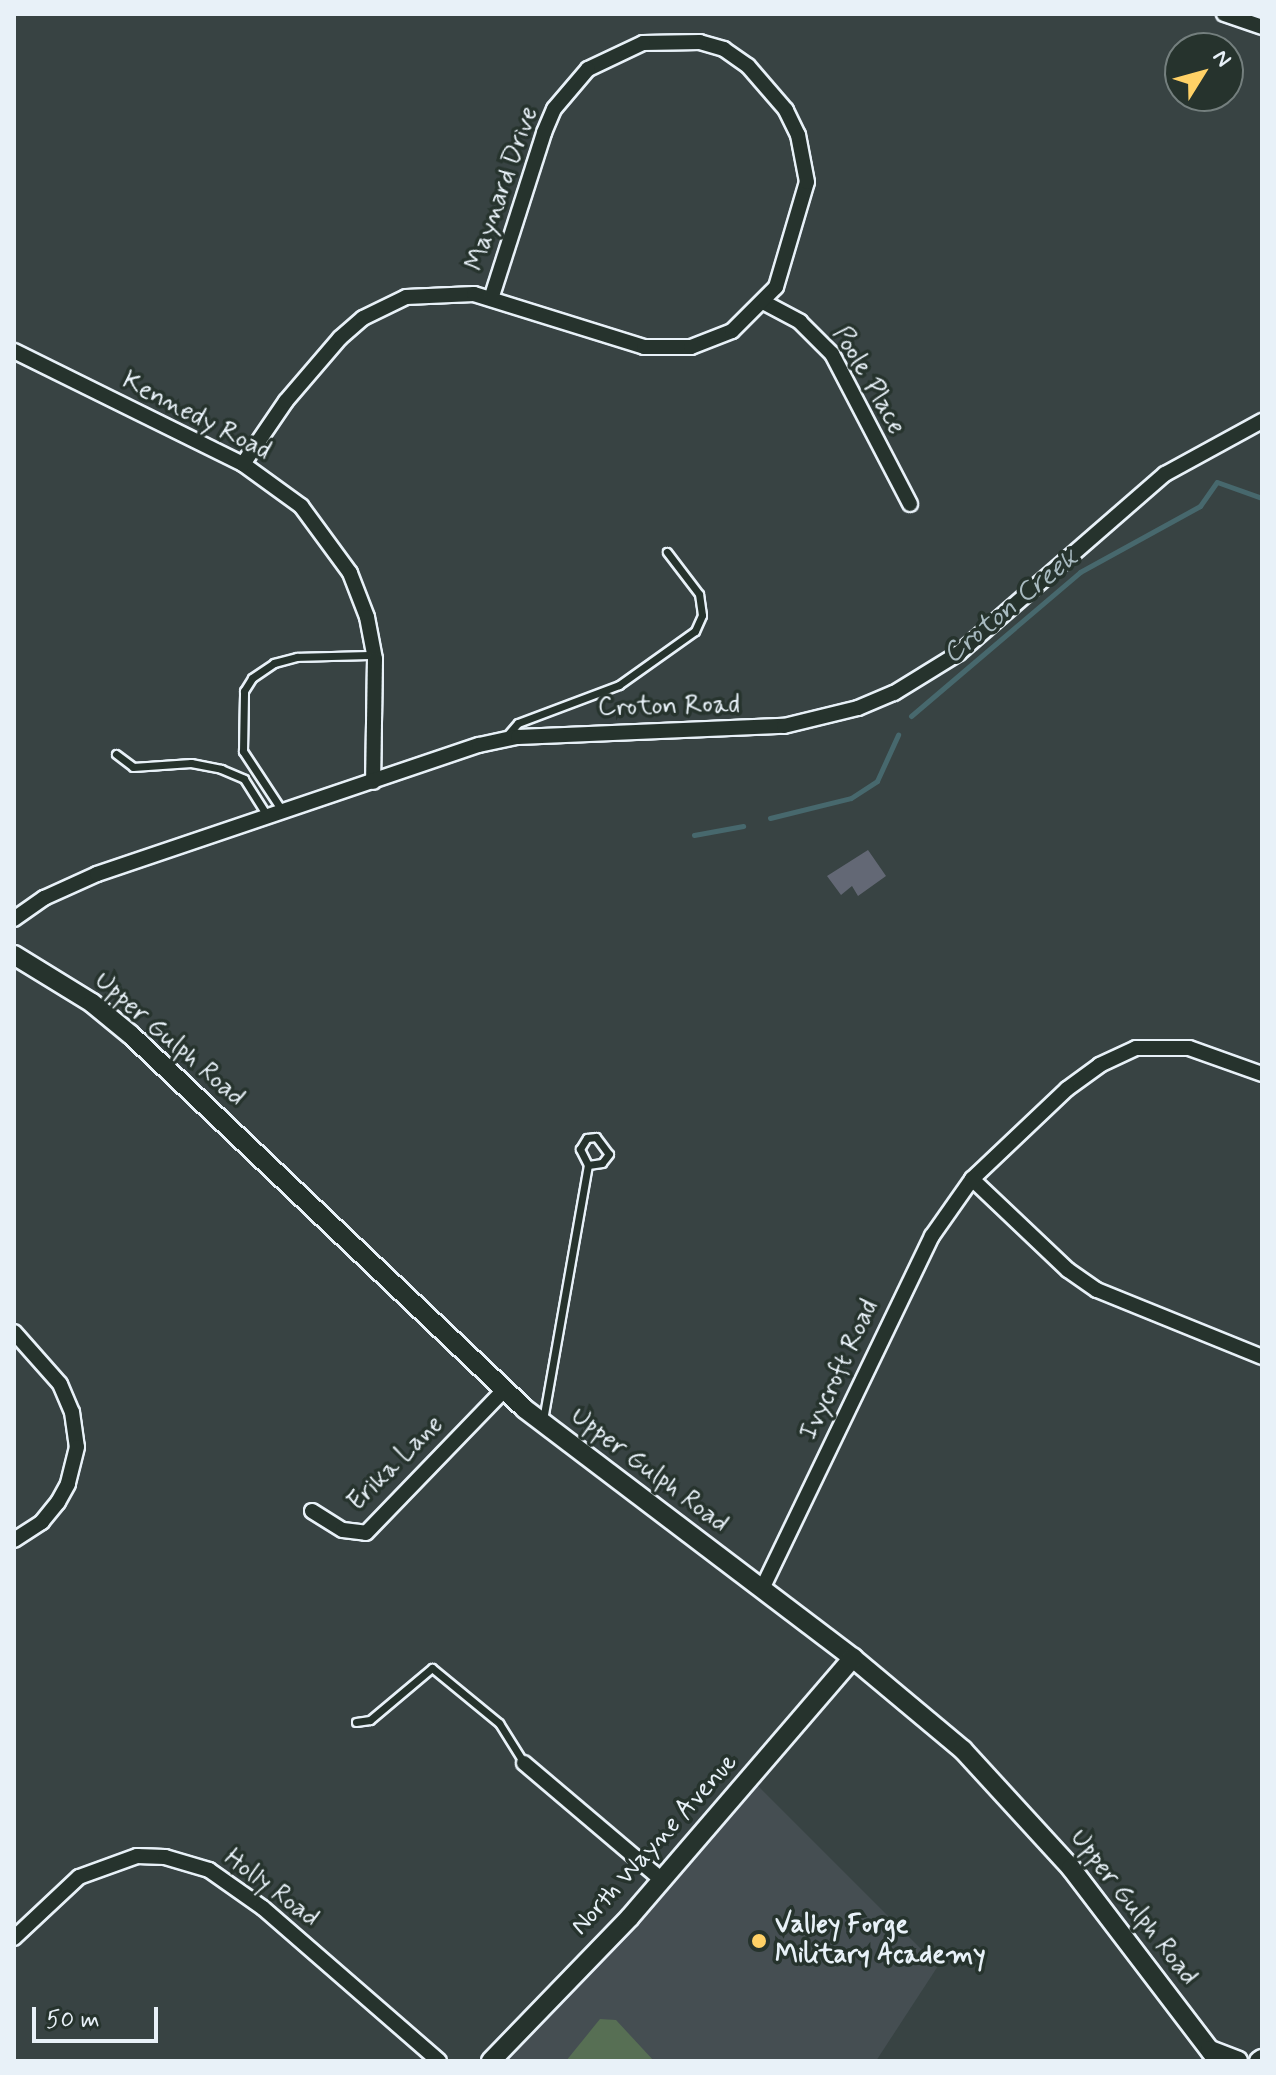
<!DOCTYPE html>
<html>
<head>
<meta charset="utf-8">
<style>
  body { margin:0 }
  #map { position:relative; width:1276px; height:2075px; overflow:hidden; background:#384343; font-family:Mynerve,sans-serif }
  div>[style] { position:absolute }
  .built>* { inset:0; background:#454e52 }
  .green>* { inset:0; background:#576f54 }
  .stream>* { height:5px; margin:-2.5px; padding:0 2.5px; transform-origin:2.5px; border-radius:2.5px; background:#47686d }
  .building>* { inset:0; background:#636875 }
  .roads { filter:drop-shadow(2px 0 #e8f1f8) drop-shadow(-2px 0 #e8f1f8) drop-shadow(0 2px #e8f1f8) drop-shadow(0 -2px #e8f1f8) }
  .lane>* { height:7px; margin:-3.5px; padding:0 3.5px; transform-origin:3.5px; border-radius:3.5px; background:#26332d }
  .street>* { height:14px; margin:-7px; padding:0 7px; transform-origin:7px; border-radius:7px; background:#26332d }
  .secondary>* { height:18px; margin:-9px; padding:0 9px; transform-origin:9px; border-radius:9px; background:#26332d }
  .dots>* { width:22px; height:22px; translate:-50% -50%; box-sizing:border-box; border:4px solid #26332d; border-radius:50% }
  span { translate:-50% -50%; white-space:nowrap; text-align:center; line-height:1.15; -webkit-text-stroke:7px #26332d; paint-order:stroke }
  .street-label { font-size:26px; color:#e8f1f8 }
  .poi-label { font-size:26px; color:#e8f1f8; font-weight:700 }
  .left { translate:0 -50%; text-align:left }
  .water-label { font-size:28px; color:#a8bac0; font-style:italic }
  .frame { position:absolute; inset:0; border:16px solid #e8f1f8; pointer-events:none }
  .north { position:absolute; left:1164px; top:32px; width:80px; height:80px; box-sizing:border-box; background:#26332d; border:2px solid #747f7e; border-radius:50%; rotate:53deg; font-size:22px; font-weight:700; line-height:32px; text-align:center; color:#e8f1f8 }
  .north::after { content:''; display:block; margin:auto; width:28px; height:36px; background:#ffd166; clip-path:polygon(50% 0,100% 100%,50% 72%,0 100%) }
  .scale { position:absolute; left:32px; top:2007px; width:126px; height:36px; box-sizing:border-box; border:4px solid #e8f1f8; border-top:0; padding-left:10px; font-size:24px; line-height:28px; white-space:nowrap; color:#e8f1f8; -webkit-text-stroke:6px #26332d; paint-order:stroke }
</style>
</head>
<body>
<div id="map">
  <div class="built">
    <i style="clip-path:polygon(750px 1778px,938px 1966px,876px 2061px,491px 2061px)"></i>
  </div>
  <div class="green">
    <i style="clip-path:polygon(600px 2019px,616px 2020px,654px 2061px,566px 2061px)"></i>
  </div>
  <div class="stream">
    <i style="left:911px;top:716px;width:222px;rotate:-40.4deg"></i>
    <i style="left:1080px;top:572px;width:137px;rotate:-28.8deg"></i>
    <i style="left:1200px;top:506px;width:29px;rotate:-55deg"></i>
    <i style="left:1217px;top:482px;width:48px;rotate:19.6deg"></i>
    <i style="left:770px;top:818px;width:83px;rotate:-13.9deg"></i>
    <i style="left:851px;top:798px;width:31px;rotate:-33deg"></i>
    <i style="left:877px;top:781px;width:51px;rotate:-65.5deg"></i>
    <i style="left:694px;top:835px;width:50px;rotate:-10.4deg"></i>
  </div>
  <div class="building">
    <i style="clip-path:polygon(868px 850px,886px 876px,858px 896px,852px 886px,841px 895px,827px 876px)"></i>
  </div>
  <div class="roads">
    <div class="lane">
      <i style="left:504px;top:739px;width:21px;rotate:-49deg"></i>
      <i style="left:518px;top:723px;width:108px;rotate:-20.6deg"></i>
      <i style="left:619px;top:685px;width:93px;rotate:-35.4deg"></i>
      <i style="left:695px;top:631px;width:17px;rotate:-66deg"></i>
      <i style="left:702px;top:615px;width:21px;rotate:-98deg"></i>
      <i style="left:699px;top:594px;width:53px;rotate:-127.3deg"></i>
      <i style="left:116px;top:754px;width:21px;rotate:37deg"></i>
      <i style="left:133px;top:767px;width:58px;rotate:-3.9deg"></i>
      <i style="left:191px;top:763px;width:31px;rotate:11deg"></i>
      <i style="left:221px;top:769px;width:25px;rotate:23deg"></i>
      <i style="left:244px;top:779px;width:45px;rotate:57.7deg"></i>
      <i style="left:283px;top:812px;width:73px;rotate:-123.3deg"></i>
      <i style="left:243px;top:751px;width:60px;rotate:-89deg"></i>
      <i style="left:244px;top:691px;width:15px;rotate:-58deg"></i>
      <i style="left:252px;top:678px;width:27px;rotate:-34deg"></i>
      <i style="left:274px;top:663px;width:24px;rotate:-15deg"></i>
      <i style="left:297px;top:657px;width:78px;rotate:-1.5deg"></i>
      <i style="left:543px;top:1420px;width:259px;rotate:-80deg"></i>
      <i style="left:588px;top:1165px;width:18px;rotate:-117deg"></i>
      <i style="left:580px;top:1149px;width:13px;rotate:-58deg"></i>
      <i style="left:587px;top:1138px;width:9px;rotate:-6deg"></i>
      <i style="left:596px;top:1137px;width:21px;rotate:53deg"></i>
      <i style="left:609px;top:1154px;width:11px;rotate:128deg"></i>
      <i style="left:602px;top:1163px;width:14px;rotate:172deg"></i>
      <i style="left:356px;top:1722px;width:14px;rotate:-8deg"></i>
      <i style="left:370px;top:1720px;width:81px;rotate:-40deg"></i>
      <i style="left:432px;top:1668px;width:87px;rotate:39.4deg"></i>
      <i style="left:499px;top:1723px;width:47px;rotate:58deg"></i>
    </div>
    <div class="street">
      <i style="left:1224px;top:14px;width:40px;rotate:18.9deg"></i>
      <i style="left:765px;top:303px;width:40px;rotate:28deg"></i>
      <i style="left:800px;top:322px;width:45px;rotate:45deg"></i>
      <i style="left:832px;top:354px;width:169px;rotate:62.5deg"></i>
      <i style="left:14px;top:351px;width:255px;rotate:26.3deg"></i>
      <i style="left:243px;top:464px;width:72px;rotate:35.9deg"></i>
      <i style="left:301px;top:506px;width:83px;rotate:53.8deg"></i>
      <i style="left:350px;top:573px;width:47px;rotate:68.9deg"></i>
      <i style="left:367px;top:617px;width:43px;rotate:79.2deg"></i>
      <i style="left:375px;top:659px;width:123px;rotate:90.9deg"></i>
      <i style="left:243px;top:464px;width:76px;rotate:-55.7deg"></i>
      <i style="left:286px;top:401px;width:83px;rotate:-49.4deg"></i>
      <i style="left:340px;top:338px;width:30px;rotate:-41deg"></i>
      <i style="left:363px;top:318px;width:48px;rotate:-26deg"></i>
      <i style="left:406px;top:297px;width:68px;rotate:-2.5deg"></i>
      <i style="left:474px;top:294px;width:178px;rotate:17.3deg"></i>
      <i style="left:644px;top:347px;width:47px"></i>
      <i style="left:691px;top:347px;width:44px;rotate:-21.3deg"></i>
      <i style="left:732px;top:331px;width:62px;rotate:-45deg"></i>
      <i style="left:776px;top:287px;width:109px;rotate:-73.6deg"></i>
      <i style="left:807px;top:182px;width:48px;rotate:-100.8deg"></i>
      <i style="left:798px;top:135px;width:28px;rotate:-116deg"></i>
      <i style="left:786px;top:110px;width:58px;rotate:-130.8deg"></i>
      <i style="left:748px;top:66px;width:29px;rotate:-145deg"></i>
      <i style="left:724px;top:49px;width:25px;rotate:-164deg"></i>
      <i style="left:700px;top:42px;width:57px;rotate:179deg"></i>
      <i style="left:643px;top:43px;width:61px;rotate:154.7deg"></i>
      <i style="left:588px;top:69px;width:52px;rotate:130.4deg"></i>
      <i style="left:554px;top:109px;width:26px;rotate:113deg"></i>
      <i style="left:544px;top:133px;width:174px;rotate:107.7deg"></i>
      <i style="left:14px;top:919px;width:37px;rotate:-35deg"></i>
      <i style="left:44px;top:898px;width:58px;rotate:-24.4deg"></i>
      <i style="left:97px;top:874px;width:403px;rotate:-18.7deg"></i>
      <i style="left:479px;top:745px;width:40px;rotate:-12deg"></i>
      <i style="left:518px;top:737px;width:266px;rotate:-2.4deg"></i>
      <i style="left:784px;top:726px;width:76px;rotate:-13.7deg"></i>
      <i style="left:858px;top:708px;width:39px;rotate:-23deg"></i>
      <i style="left:894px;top:693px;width:76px;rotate:-31.6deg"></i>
      <i style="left:959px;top:653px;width:273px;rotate:-41deg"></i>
      <i style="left:1165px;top:474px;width:111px;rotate:-28.7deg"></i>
      <i style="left:1262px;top:1074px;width:77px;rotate:-160.4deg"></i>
      <i style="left:1189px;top:1048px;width:53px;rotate:180deg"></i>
      <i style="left:1136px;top:1048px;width:40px;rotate:155deg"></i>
      <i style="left:1100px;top:1065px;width:41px;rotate:144deg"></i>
      <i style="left:1067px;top:1089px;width:131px;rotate:136.5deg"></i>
      <i style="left:972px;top:1179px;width:132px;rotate:43.5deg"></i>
      <i style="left:1068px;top:1270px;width:35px;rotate:35deg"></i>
      <i style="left:1097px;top:1290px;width:178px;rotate:22.1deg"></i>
      <i style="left:14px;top:1332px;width:69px;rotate:48.5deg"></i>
      <i style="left:60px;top:1384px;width:30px;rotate:67deg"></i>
      <i style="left:72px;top:1412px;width:35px;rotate:82deg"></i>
      <i style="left:77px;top:1447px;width:38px;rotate:104deg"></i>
      <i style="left:68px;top:1484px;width:21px;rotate:119deg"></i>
      <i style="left:58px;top:1502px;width:26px;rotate:129deg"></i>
      <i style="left:42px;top:1522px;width:33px;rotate:147deg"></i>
      <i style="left:312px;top:1511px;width:36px;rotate:32deg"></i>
      <i style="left:343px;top:1530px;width:23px;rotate:7deg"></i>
      <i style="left:366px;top:1533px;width:199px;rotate:-46deg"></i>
      <i style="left:762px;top:1589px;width:392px;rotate:-64.3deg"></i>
      <i style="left:932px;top:1236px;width:70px;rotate:-54.9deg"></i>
      <i style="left:524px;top:1763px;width:181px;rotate:40.3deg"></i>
      <i style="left:14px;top:1938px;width:89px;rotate:-43.2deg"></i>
      <i style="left:79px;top:1877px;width:62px;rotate:-19.9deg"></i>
      <i style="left:137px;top:1856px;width:28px;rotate:2deg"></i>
      <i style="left:165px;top:1857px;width:46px;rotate:16.5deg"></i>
      <i style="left:209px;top:1870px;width:66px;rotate:35.1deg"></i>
      <i style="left:263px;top:1908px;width:233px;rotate:41deg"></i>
    </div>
    <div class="secondary">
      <i style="left:14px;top:955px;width:92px;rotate:31.6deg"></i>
      <i style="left:92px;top:1003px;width:50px;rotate:39.4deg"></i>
      <i style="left:131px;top:1035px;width:543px;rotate:43.51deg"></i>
      <i style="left:525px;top:1409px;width:412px;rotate:37.2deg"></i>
      <i style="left:853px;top:1658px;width:143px;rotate:39.9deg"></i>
      <i style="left:963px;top:1750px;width:160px;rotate:47.5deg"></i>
      <i style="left:1071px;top:1868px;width:243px;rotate:52.7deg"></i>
      <i style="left:1210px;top:2050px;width:30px;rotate:21deg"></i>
      <i style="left:491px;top:2061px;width:200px;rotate:-46deg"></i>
      <i style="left:630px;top:1917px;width:342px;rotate:-49.3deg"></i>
      <i style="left:1259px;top:2061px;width:4px;rotate:-34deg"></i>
    </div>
  </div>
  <div class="dots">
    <i style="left:759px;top:1941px;background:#ffd166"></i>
  </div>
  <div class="street-label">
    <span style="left:503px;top:189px;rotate:-71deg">Maynard Drive</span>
    <span style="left:868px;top:381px;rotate:60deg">Poole Place</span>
    <span style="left:196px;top:417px;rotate:27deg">Kennedy Road</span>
    <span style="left:669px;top:707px;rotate:-1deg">Croton Road</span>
    <span style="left:169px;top:1040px;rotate:41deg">Upper Gulph Road</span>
    <span style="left:840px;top:1370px;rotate:-65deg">Ivycroft Road</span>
    <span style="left:396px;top:1464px;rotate:-45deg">Erika Lane</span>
    <span style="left:649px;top:1471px;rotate:37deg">Upper Gulph Road</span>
    <span style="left:655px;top:1845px;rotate:-48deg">North Wayne Avenue</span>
    <span style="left:271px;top:1889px;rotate:37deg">Holly Road</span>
    <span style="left:1133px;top:1908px;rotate:52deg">Upper Gulph Road</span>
  </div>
  <div class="poi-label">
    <span class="left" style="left:775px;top:1941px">Valley Forge<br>Military Academy</span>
  </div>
  <div class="water-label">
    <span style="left:1011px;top:607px;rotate:-39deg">Croton Creek</span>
  </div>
  <div class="frame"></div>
  <div class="north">N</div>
  <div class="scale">50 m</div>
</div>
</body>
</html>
